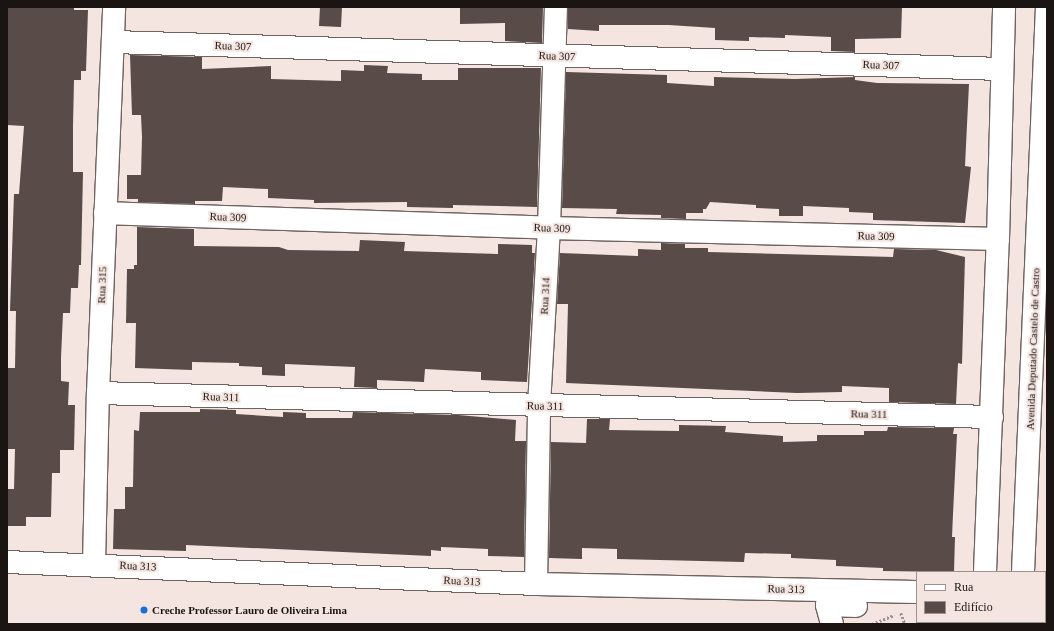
<!DOCTYPE html>
<html>
<head>
<meta charset="utf-8">
<style>
  body { margin:0 }
  #map { position:relative; width:1054px; height:631px; overflow:hidden; background:#f4e5e0; font-family:Georgia,serif }
  div>[style] { position:absolute }
  .building>* { inset:0; background:#584b48 }
  .path>* { height:2.5px; margin-top:-1.25px; transform-origin:0; background:repeating-linear-gradient(90deg,#9b908c 0 2px,transparent 0 4px) }
  .roads { filter:drop-shadow(1px 0 #6f635f) drop-shadow(-1px 0 #6f635f) drop-shadow(0 1px #6f635f) drop-shadow(0 -1px #6f635f) }
  .minor>* { height:22px; margin:-11px; padding:0 11px; transform-origin:11px; border-radius:11px; background:#fff }
  .major>* { height:22px; margin:-11px; padding:0 11px; transform-origin:11px; border-radius:11px; background:#fff }
  .dots>* { width:11px; height:11px; translate:-50% -50%; box-sizing:border-box; border:2px solid #f4e5e0; border-radius:50% }
  span { translate:-50% -50%; white-space:nowrap; text-align:center; line-height:1.15; -webkit-text-stroke:4px #f4e5e0; paint-order:stroke }
  .street-label { font-size:11px; color:#1a1513 }
  .poi-label { font-size:11px; color:#1a1513; font-weight:700 }
  .left { translate:0 -50%; text-align:left }
  .frame { position:absolute; inset:0; border:8px solid #1a1513; pointer-events:none }
  .legend { position:absolute; left:916px; top:571px; width:130px; height:52px; box-sizing:border-box; background:#f4e5e0; border:1px solid #9d928e; margin:0; padding:5px 7px; list-style:none; font-size:12px; color:#1a1513 }
  .legend li { display:flex; align-items:center; gap:8px; height:20px }
  .legend b { width:20px; border:1px solid #9d928e }
</style>
</head>
<body>
<div id="map">
  <div class="building">
    <i style="clip-path:polygon(7px 7px,74px 7px,74px 10px,88px 10px,86px 71px,81px 71px,81px 80px,74px 80px,73px 126px,73px 172px,83px 172px,81px 265px,79px 265px,78px 288px,71px 288px,70px 313px,63px 313px,61px 358px,61px 381px,69px 382px,68px 405px,75px 405px,74px 450px,60px 450px,60px 473px,52px 473px,51px 517px,26px 517px,26px 526px,7px 526px,7px 489px,14px 489px,15px 449px,7px 449px,8px 368px,15px 368px,16px 311px,10px 311px,14px 194px,19px 194px,24px 126px,7px 125px)"></i>
    <i style="clip-path:polygon(320px 7px,342px 7px,341px 27px,319px 26px)"></i>
    <i style="clip-path:polygon(460px 7px,543px 7px,542px 43px,505px 41px,505px 23px,460px 24px)"></i>
    <i style="clip-path:polygon(568px 7px,902px 7px,901px 38px,855px 39px,855px 52px,831px 51px,831px 37px,785px 35px,785px 38px,749px 37px,749px 41px,715px 40px,715px 28px,669px 25px,599px 25px,599px 31px,568px 29px)"></i>
    <i style="clip-path:polygon(130px 55px,202px 57px,202px 69px,271px 66px,271px 79px,341px 81px,341px 70px,364px 71px,364px 65px,388px 66px,387px 73px,422px 74px,422px 80px,458px 80px,458px 68px,541px 68px,537px 207px,453px 205px,453px 208px,407px 207px,407px 202px,314px 203px,314px 200px,268px 198px,268px 189px,223px 187px,222px 201px,195px 201px,195px 204px,138px 202px,138px 199px,127px 199px,127px 175px,141px 175px,142px 137px,141px 115px,132px 115px)"></i>
    <i style="clip-path:polygon(566px 72px,667px 75px,667px 83px,714px 86px,714px 77px,795px 79px,855px 77px,855px 80px,877px 83px,969px 84px,965px 166px,971px 167px,965px 223px,873px 220px,873px 213px,849px 212px,849px 208px,803px 206px,803px 216px,779px 216px,779px 209px,756px 208px,756px 205px,710px 202px,706px 209px,703px 209px,703px 213px,686px 213px,686px 219px,661px 218px,661px 215px,616px 214px,617px 209px,562px 208px)"></i>
    <i style="clip-path:polygon(137px 227px,194px 229px,194px 246px,279px 247px,288px 250px,359px 251px,360px 240px,405px 242px,404px 251px,498px 254px,498px 244px,532px 245px,532px 253px,535px 253px,527px 382px,481px 380px,481px 372px,425px 369px,424px 382px,377px 380px,377px 388px,354px 387px,355px 367px,285px 364px,285px 376px,262px 375px,262px 367px,239px 366px,239px 363px,192px 362px,192px 370px,135px 368px,136px 323px,126px 323px,127px 269px,134px 269px,134px 265px,137px 265px)"></i>
    <i style="clip-path:polygon(661px 243px,685px 244px,685px 248px,708px 248px,708px 252px,893px 257px,894px 249px,936px 250px,965px 257px,962px 364px,958px 363px,956px 404px,889px 402px,889px 388px,842px 386px,842px 392px,797px 393px,566px 383px,568px 304px,557px 304px,560px 253px,638px 256px,638px 249px,661px 250px)"></i>
    <i style="clip-path:polygon(200px 409px,236px 410px,236px 414px,283px 417px,283px 412px,306px 413px,306px 418px,352px 418px,353px 412px,458px 415px,516px 420px,515px 441px,526px 441px,524px 557px,488px 556px,488px 549px,441px 547px,441px 551px,431px 550px,431px 556px,186px 545px,186px 551px,113px 549px,114px 509px,125px 509px,125px 487px,133px 487px,134px 430px,139px 431px,140px 412px,200px 412px)"></i>
    <i style="clip-path:polygon(587px 419px,610px 419px,609px 430px,679px 431px,679px 425px,726px 426px,725px 432px,783px 436px,783px 442px,817px 441px,817px 435px,864px 435px,864px 431px,887px 431px,888px 427px,954px 428px,953px 434px,957px 434px,953px 514px,952px 537px,955px 537px,954px 572px,883px 571px,883px 568px,836px 566px,836px 560px,791px 558px,791px 554px,745px 553px,744px 562px,617px 559px,617px 549px,582px 548px,582px 559px,549px 558px,551px 442px,586px 443px)"></i>
  </div>
  <div class="path">
    <i style="left:901px;top:613px;width:12px;rotate:70deg"></i>
    <i style="left:872px;top:624px;width:24px;rotate:-22deg"></i>
    <i style="left:930px;top:624px;width:6px;rotate:-18deg"></i>
  </div>
  <div class="roads">
    <div class="minor">
      <i style="left:113px;top:42px;width:889px;rotate:1.74deg"></i>
      <i style="left:105px;top:213px;width:444px;rotate:1.9deg"></i>
      <i style="left:549px;top:228px;width:449px;rotate:1.4deg"></i>
      <i style="left:98px;top:393px;width:894px;rotate:1.54deg"></i>
      <i style="left:7px;top:562px;width:529px;rotate:2.38deg"></i>
      <i style="left:536px;top:584px;width:381px;rotate:1.2deg"></i>
      <i style="left:94px;top:564px;width:171px;rotate:-88.7deg"></i>
      <i style="left:98px;top:393px;width:386px;rotate:-87.6deg"></i>
      <i style="left:536px;top:584px;width:178px;rotate:-89deg"></i>
      <i style="left:539px;top:406px;width:178px;rotate:-86.8deg"></i>
      <i style="left:549px;top:228px;width:221px;rotate:-88.2deg"></i>
      <i style="left:963px;top:622px;width:2px;rotate:90deg"></i>
      <i style="left:832px;top:624px;width:20px;rotate:-105deg"></i>
      <i style="left:827px;top:605px;width:29px;rotate:2deg"></i>
      <i style="left:1036px;top:624px;width:4px;rotate:-34deg"></i>
    </div>
    <div class="major">
      <i style="left:985px;top:572px;width:333px;rotate:-87.8deg"></i>
      <i style="left:998px;top:239px;width:232px;rotate:-88.5deg"></i>
      <i style="left:1023px;top:572px;width:566px;rotate:-87.57deg"></i>
      <i style="left:984px;top:624px;width:2px;rotate:-90deg"></i>
      <i style="left:1022px;top:624px;width:2px;rotate:-90deg"></i>
    </div>
  </div>
  <div class="dots">
    <i style="left:144px;top:610px;background:#176fd9"></i>
  </div>
  <div class="street-label">
    <span style="left:233px;top:46px;rotate:2deg">Rua 307</span>
    <span style="left:557px;top:56px;rotate:2deg">Rua 307</span>
    <span style="left:881px;top:65px;rotate:2deg">Rua 307</span>
    <span style="left:228px;top:217px;rotate:2deg">Rua 309</span>
    <span style="left:552px;top:228px;rotate:2deg">Rua 309</span>
    <span style="left:876px;top:236px;rotate:1deg">Rua 309</span>
    <span style="left:102px;top:285px;rotate:-88deg">Rua 315</span>
    <span style="left:545px;top:296px;rotate:-87deg">Rua 314</span>
    <span style="left:1033px;top:349px;rotate:-88deg">Avenida Deputado Castelo de Castro</span>
    <span style="left:221px;top:397px;rotate:2deg">Rua 311</span>
    <span style="left:545px;top:406px;rotate:1deg">Rua 311</span>
    <span style="left:869px;top:414px;rotate:1deg">Rua 311</span>
    <span style="left:138px;top:566px;rotate:3deg">Rua 313</span>
    <span style="left:462px;top:581px;rotate:3deg">Rua 313</span>
    <span style="left:786px;top:589px;rotate:1deg">Rua 313</span>
  </div>
  <div class="poi-label">
    <span class="left" style="left:152px;top:610px">Creche Professor Lauro de Oliveira Lima</span>
  </div>
  <div class="frame"></div>
  <ul class="legend">
  <li><b style="height:5px;background:#fff"></b>Rua</li>
  <li><b style="height:11px;background:#584b48"></b>Edifício</li>
  </ul>
</div>
</body>
</html>
